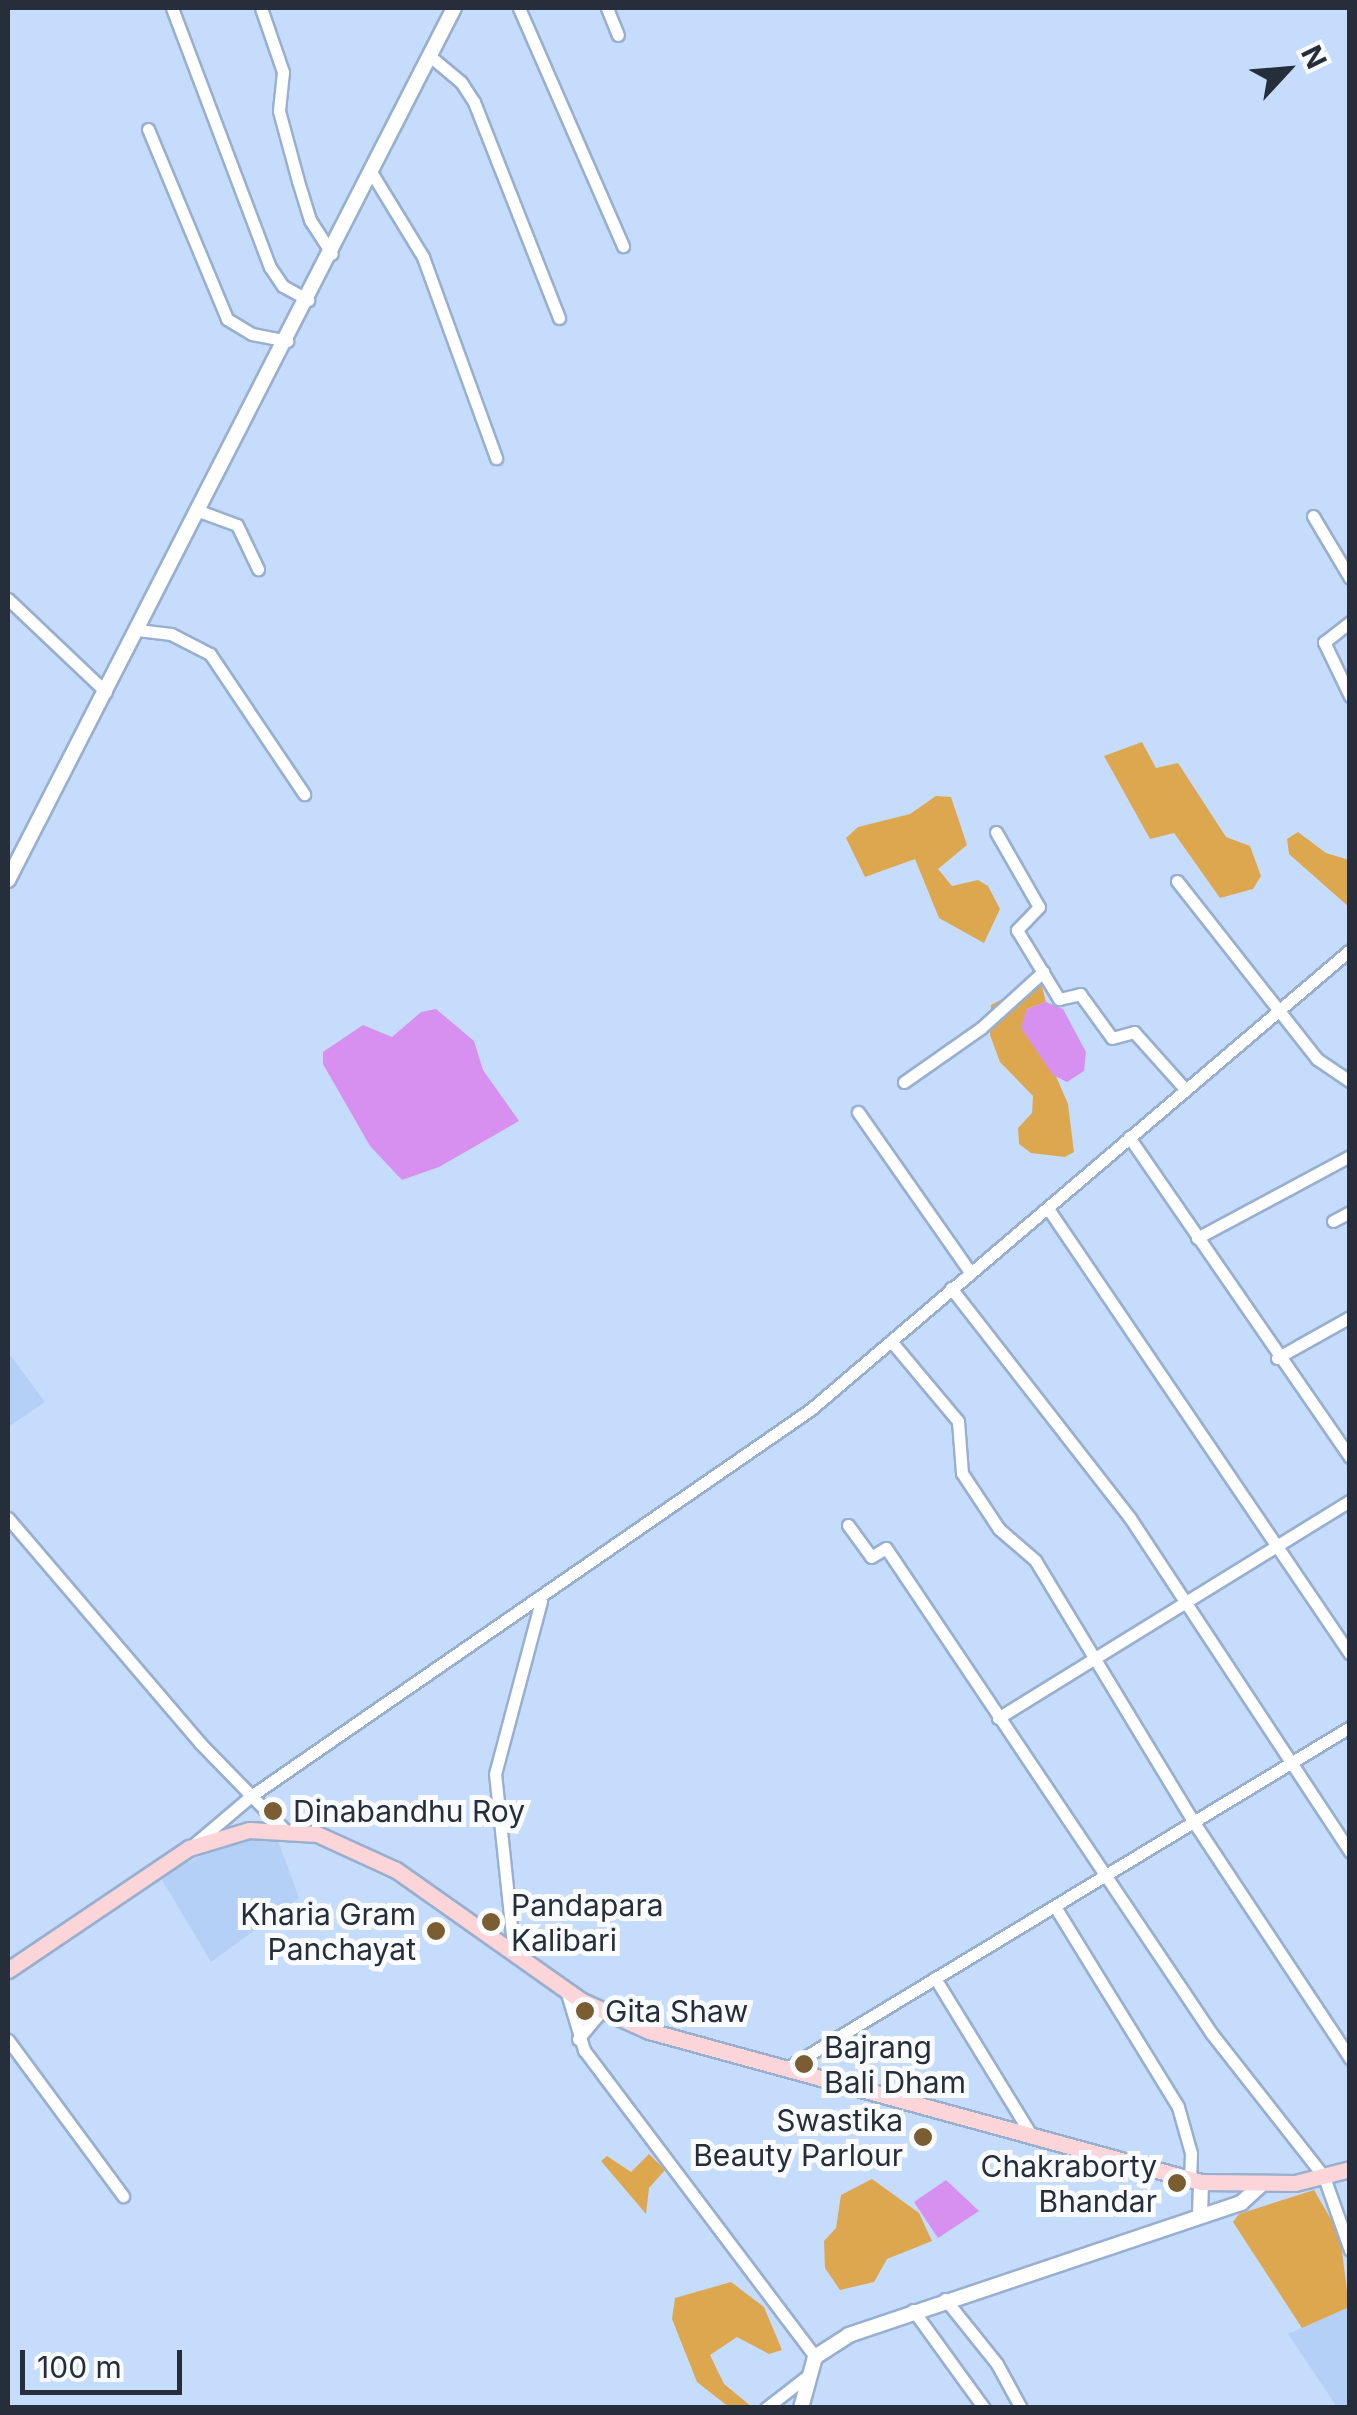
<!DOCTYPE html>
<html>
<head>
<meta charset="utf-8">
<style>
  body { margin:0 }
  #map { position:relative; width:1357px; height:2415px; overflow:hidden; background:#c5dcfd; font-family:Inter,sans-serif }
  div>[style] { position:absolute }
  .built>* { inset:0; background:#b5d0f7 }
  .green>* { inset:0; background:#dda74f }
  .water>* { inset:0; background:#d890f0 }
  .roads { filter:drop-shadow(2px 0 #99afcf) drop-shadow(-2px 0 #99afcf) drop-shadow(0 2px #99afcf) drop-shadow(0 -2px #99afcf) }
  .minor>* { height:11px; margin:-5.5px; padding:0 5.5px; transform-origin:5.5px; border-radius:5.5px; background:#fff }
  .tertiary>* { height:14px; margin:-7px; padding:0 7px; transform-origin:7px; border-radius:7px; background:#fff }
  .secondary>* { height:15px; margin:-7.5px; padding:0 7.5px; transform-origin:7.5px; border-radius:7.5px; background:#fbd5d8 }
  .dots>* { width:28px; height:28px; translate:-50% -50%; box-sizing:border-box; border:5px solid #f9fbff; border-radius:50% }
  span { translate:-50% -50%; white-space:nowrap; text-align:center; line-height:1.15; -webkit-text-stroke:10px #f9fbff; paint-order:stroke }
  .poi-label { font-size:30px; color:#262e3b }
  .left { translate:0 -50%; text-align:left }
  .right { translate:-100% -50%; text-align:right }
  .frame { position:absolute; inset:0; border:10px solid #262e3b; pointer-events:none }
  .north { position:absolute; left:1237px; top:20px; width:100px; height:100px; -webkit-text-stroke:8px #f9fbff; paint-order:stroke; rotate:64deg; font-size:28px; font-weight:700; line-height:40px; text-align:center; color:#262e3b }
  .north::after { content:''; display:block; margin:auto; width:35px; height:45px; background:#262e3b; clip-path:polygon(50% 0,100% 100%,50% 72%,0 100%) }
  .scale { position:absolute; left:20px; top:2350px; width:162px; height:45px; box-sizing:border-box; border:5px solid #262e3b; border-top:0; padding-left:12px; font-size:30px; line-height:35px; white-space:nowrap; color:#262e3b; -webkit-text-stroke:8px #f9fbff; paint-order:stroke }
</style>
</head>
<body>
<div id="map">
  <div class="built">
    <i style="clip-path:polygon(11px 1356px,45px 1402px,8px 1427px,8px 1358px)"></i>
    <i style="clip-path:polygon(276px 1835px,299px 1898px,211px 1962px,159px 1875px,239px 1839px)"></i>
    <i style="clip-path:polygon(1349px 2307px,1349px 2407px,1337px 2407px,1288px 2334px)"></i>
  </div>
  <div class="green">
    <i style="clip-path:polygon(1142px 742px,1156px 768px,1178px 763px,1226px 837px,1250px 846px,1261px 876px,1253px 889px,1220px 898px,1174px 833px,1150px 839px,1104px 756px)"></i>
    <i style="clip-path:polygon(936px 796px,951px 797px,967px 845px,938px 869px,952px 886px,978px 880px,988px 886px,1000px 909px,984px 943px,939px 918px,915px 859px,865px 877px,846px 838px,858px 827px,910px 814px)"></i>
    <i style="clip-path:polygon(1298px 832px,1326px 853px,1349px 860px,1349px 907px,1289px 854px,1287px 839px)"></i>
    <i style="clip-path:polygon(1040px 979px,1046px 1002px,1027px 1009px,1068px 1104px,1074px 1152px,1065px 1157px,1031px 1153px,1019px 1144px,1018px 1128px,1032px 1113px,1033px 1096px,1000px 1062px,990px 1035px,991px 1005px)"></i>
    <i style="clip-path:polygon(649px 2154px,665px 2170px,649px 2188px,646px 2214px,601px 2161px,607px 2156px,631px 2172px)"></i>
    <i style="clip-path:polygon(872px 2179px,919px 2213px,932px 2241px,887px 2259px,874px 2282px,840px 2290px,825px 2268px,824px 2241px,836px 2228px,841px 2195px)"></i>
    <i style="clip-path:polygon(1314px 2190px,1340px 2235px,1349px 2307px,1302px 2328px,1233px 2222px,1239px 2214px)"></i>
    <i style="clip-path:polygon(731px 2282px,764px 2307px,782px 2350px,769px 2354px,737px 2337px,710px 2355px,724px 2384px,752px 2407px,729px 2407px,697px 2382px,672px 2319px,675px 2298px)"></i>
  </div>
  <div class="water">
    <i style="clip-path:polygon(1046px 1002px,1063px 1009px,1086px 1052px,1084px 1071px,1067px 1082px,1053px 1075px,1021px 1028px,1027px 1009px)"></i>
    <i style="clip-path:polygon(436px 1009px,474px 1041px,483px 1070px,519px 1121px,439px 1167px,402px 1180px,370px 1146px,323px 1064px,323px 1052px,363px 1025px,392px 1037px,421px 1012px)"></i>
    <i style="clip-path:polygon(946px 2180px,979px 2211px,938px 2238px,914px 2202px)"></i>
  </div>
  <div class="roads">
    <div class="minor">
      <i style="left:172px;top:8px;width:277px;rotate:69.3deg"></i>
      <i style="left:270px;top:267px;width:23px;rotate:56deg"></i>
      <i style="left:283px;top:286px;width:29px;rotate:29deg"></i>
      <i style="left:261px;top:8px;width:68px;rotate:71deg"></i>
      <i style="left:283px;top:72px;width:39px;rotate:96deg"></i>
      <i style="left:279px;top:111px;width:73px;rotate:74.8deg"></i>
      <i style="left:298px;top:181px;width:41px;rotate:72.9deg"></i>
      <i style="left:310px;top:220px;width:40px;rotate:57.1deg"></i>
      <i style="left:519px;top:8px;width:260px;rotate:66.4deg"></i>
      <i style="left:607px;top:8px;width:29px;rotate:68deg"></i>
      <i style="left:431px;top:57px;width:39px;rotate:40deg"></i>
      <i style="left:461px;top:82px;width:24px;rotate:57deg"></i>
      <i style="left:474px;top:102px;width:232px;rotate:68.5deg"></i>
      <i style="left:148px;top:129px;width:206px;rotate:67.4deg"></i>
      <i style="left:227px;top:319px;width:29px;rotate:31deg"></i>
      <i style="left:252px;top:334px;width:36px;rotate:11deg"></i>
      <i style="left:373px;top:175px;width:96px;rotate:58.6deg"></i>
      <i style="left:423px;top:257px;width:214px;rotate:70deg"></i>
      <i style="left:199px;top:511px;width:40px;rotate:20.2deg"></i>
      <i style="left:237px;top:525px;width:49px;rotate:64.5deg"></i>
      <i style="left:1313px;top:516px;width:72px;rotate:59.2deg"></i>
      <i style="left:8px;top:599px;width:135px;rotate:43.5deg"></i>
      <i style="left:1350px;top:622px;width:33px;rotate:142deg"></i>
      <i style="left:1324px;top:642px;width:60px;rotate:64.3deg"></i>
      <i style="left:138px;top:630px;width:33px;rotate:7deg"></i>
      <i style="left:171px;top:634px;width:44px;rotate:27.1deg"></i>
      <i style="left:210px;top:654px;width:169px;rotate:56.1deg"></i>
      <i style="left:996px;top:832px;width:86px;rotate:60.2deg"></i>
      <i style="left:1039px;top:907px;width:32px;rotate:134deg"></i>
      <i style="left:1017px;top:930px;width:81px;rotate:58.7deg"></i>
      <i style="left:1059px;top:999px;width:22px;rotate:-13deg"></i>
      <i style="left:1080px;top:994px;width:54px;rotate:54deg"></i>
      <i style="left:1112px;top:1038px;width:23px;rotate:-15deg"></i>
      <i style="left:1134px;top:1032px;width:75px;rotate:48.2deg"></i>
      <i style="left:1177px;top:881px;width:226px;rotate:51.8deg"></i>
      <i style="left:1317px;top:1059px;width:40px;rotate:34deg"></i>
      <i style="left:904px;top:1082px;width:94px;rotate:-35deg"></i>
      <i style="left:981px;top:1028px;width:84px;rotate:-42.1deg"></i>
      <i style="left:858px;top:1112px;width:195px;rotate:55deg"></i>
      <i style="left:1129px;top:1137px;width:389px;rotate:55.4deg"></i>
      <i style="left:1049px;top:1210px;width:536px;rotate:55.87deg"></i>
      <i style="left:1333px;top:1221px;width:19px;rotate:-28deg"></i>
      <i style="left:1197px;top:1238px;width:174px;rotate:-28.2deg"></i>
      <i style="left:951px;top:1288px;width:291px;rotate:52.1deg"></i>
      <i style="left:1130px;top:1518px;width:400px;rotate:56.6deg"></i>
      <i style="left:891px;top:1341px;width:104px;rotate:50.1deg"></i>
      <i style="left:958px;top:1421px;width:52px;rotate:85.6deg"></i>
      <i style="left:962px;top:1473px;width:67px;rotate:56.5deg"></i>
      <i style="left:999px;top:1529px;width:48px;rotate:40.7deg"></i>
      <i style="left:1035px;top:1560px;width:309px;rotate:58.8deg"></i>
      <i style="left:1195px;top:1824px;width:281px;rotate:56.5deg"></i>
      <i style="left:1277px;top:1358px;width:84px;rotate:-29.3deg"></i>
      <i style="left:8px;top:1518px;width:296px;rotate:49.5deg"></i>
      <i style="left:200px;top:1743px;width:122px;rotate:45.7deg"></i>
      <i style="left:848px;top:1525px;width:39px;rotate:54deg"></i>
      <i style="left:871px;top:1557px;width:17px;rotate:-31deg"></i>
      <i style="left:886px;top:1548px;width:585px;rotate:56.15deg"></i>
      <i style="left:1212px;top:2034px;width:182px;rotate:51.9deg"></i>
      <i style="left:1324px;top:2177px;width:77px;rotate:70.4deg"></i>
      <i style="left:998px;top:1718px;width:414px;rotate:-31.7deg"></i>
      <i style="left:192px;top:1846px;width:77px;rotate:-40.3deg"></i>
      <i style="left:251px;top:1796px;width:679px;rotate:-34.63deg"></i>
      <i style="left:810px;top:1410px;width:709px;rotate:-40.43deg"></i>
      <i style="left:1057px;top:1910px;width:231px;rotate:58.4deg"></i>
      <i style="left:1178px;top:2107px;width:48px;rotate:74.2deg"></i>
      <i style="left:1191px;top:2153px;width:26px;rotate:92deg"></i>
      <i style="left:514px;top:1954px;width:181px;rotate:-96deg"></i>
      <i style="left:495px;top:1774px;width:179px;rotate:-75.1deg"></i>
      <i style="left:935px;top:1978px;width:185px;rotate:58.5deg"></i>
      <i style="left:566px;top:1990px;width:63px;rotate:73.3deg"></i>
      <i style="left:584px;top:2050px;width:384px;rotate:53deg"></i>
      <i style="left:578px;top:2039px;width:35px;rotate:-50deg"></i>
      <i style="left:8px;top:2040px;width:194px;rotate:53.6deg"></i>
      <i style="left:787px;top:2068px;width:658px;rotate:-31.2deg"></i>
      <i style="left:945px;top:2299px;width:83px;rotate:51.3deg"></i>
      <i style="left:997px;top:2364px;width:50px;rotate:61.4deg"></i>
      <i style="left:913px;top:2310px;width:121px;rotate:54.1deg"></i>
      <i style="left:766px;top:2408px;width:51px;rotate:-37.8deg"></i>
    </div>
    <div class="tertiary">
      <i style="left:8px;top:880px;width:979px;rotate:-62.91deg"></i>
      <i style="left:1200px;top:2213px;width:31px;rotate:-88deg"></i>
      <i style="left:801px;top:2408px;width:53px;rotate:-74.6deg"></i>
      <i style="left:815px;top:2357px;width:40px;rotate:-32.9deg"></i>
      <i style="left:849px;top:2335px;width:414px;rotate:-18.6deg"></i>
      <i style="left:1241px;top:2203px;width:28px;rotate:-42deg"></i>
    </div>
    <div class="secondary">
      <i style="left:8px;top:1970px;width:218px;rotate:-34deg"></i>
      <i style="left:189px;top:1848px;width:63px;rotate:-16.7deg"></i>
      <i style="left:249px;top:1830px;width:68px;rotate:3.4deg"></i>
      <i style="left:317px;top:1834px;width:87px;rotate:24.5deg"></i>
      <i style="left:396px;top:1870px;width:228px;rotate:35.2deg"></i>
      <i style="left:582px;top:2001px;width:73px;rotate:24.1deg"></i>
      <i style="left:649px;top:2031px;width:572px;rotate:15.3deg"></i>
      <i style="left:1201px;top:2182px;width:94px;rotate:0.6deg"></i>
      <i style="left:1295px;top:2183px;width:57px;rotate:-14.3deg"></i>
    </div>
  </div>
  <div class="dots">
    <i style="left:273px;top:1811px;background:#7a5e31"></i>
    <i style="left:491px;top:1922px;background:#7a5e31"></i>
    <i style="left:436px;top:1931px;background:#7a5e31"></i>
    <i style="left:585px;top:2011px;background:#7a5e31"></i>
    <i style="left:804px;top:2064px;background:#7a5e31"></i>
    <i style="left:923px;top:2137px;background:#7a5e31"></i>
    <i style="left:1177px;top:2183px;background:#7a5e31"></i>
  </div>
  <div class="poi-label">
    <span class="left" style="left:293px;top:1811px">Dinabandhu Roy</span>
    <span class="left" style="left:511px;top:1922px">Pandapara<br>Kalibari</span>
    <span class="right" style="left:416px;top:1931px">Kharia Gram<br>Panchayat</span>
    <span class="left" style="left:605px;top:2011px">Gita Shaw</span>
    <span class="left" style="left:824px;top:2064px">Bajrang<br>Bali Dham</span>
    <span class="right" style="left:903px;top:2137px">Swastika<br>Beauty Parlour</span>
    <span class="right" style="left:1157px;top:2183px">Chakraborty<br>Bhandar</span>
  </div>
  <div class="frame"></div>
  <div class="north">N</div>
  <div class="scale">100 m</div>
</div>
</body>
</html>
